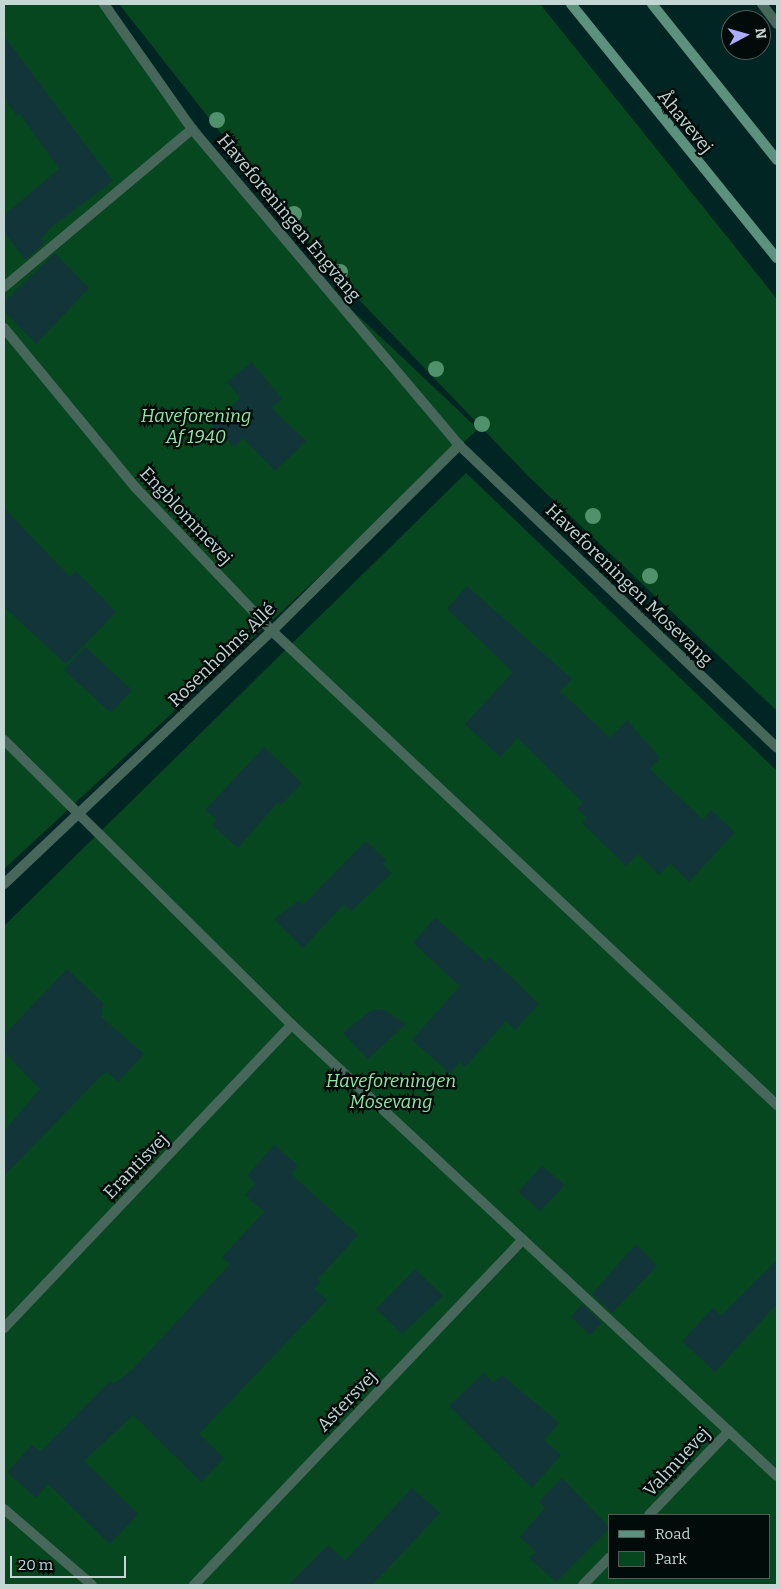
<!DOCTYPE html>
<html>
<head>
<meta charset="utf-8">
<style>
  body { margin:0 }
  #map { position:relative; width:781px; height:1589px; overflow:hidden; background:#012522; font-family:Bitter,serif }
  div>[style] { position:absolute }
  .green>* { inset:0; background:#07471f }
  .building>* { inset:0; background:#123539 }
  .lane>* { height:10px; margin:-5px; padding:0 5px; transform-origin:5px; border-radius:5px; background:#47675b }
  .street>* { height:10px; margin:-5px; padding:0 5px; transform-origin:5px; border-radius:5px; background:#47675b }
  .secondary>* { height:10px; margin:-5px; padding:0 5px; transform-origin:5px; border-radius:5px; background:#5b917d }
  .trees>* { width:16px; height:16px; margin:-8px; border-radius:50%; background:#51916b }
  span { translate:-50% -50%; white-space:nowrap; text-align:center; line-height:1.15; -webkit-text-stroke:4.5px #010b0a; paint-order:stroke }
  .street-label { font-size:18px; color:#c3d6d3 }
  .park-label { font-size:18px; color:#92e9a6; font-style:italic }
  .frame { position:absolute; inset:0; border:5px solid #c3d6d3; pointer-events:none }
  .legend { position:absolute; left:608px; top:1514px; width:162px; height:65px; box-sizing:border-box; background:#010b0a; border:1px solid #4f5c5a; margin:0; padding:6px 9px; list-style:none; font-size:15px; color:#c3d6d3 }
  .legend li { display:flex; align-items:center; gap:10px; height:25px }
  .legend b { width:25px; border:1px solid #4f5c5a }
  .north { position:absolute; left:721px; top:10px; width:50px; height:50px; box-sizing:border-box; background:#010b0a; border:1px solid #4f5c5a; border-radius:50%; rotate:84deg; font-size:14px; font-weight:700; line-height:20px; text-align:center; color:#c3d6d3 }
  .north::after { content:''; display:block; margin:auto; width:18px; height:22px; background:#abaffb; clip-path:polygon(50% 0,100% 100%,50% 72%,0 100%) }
  .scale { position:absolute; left:10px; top:1556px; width:116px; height:22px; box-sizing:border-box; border:2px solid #c3d6d3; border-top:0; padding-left:6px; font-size:15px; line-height:18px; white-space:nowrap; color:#c3d6d3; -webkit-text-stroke:4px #010b0a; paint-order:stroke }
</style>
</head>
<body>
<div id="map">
  <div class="green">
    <i style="clip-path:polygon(4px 4px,107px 4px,241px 186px,334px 293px,478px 429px,4px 869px)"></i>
    <i style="clip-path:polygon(119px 4px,540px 4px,777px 299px,777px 711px,530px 478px,320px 259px)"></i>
    <i style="clip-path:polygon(evenodd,466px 473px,777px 771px,777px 1585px,4px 1585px,4px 926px,466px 473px,610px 1515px,770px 1515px,770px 1578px,610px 1578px,610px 1515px)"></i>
  </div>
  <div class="building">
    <i style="clip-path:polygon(4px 36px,113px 181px,50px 228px,41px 239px,45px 243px,25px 260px,4px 231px,4px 215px,59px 169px,20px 114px,17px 116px,4px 98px)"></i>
    <i style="clip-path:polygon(55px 253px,89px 288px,36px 344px,4px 311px,4px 302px)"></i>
    <i style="clip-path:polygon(252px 362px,282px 399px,271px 408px,306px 441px,275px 471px,243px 438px,234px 447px,212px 425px,240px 398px,227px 382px)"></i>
    <i style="clip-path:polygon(4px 508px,70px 577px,76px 571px,116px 612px,66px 664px,4px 607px)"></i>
    <i style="clip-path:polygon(467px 586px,572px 679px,560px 691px,610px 738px,627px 720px,660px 758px,650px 769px,703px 820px,711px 810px,735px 832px,689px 882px,670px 863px,659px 875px,638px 854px,626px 866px,582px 823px,587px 818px,577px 809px,583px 803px,518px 738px,500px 757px,465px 724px,513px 672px,447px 609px)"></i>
    <i style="clip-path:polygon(85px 647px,132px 690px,111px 713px,64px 670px)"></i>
    <i style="clip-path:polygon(264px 747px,302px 783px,281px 805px,278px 802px,238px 848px,212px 825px,216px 819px,205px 810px)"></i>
    <i style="clip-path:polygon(366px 841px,386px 860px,382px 864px,392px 873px,351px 911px,344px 904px,303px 948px,274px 919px,298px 901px,303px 905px)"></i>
    <i style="clip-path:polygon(435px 918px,486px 962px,490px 957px,539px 1004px,515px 1030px,506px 1021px,465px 1067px,460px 1062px,450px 1073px,412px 1040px,460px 986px,413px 943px)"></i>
    <i style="clip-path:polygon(67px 969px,103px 1003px,101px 1017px,144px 1054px,118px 1082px,107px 1072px,102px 1075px,4px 1176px,4px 1131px,40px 1089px,4px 1052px,4px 1035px)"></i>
    <i style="clip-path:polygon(382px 1009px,406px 1024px,368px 1059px,343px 1033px,370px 1011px)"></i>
    <i style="clip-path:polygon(274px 1145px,298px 1165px,291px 1174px,358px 1235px,318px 1279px,321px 1282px,314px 1289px,327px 1300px,199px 1434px,224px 1458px,201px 1482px,133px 1415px,84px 1461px,138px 1514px,110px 1544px,48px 1484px,36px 1498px,7px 1472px,32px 1445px,40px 1452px,110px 1381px,113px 1384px,132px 1370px,230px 1264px,222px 1257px,264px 1212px,245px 1195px,256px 1183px,247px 1176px)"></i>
    <i style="clip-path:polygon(542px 1166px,565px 1185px,540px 1211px,518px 1192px)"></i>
    <i style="clip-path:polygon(636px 1244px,657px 1266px,612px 1313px,592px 1294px)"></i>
    <i style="clip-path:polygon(777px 1260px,777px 1304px,715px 1372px,682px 1341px,713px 1308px,721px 1316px)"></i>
    <i style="clip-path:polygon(415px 1269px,443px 1296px,402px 1334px,376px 1309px)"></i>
    <i style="clip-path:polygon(582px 1304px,602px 1323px,590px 1335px,571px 1317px)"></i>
    <i style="clip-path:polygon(484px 1373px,493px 1383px,502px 1375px,559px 1423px,544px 1440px,561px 1455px,532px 1488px,449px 1406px)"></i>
    <i style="clip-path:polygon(562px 1478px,610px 1528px,556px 1582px,529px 1558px,536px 1552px,520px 1537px,545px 1508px,539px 1501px)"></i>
    <i style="clip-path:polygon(412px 1488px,440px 1513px,372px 1585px,288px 1585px,328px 1545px,345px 1561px)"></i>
  </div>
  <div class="lane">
    <i style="left:762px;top:4px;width:25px;rotate:53deg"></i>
    <i style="left:4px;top:287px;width:246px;rotate:-40deg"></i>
    <i style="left:4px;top:884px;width:369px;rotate:-43.4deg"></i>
    <i style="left:272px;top:631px;width:264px;rotate:-44.8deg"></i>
    <i style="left:4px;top:1328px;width:418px;rotate:-46.5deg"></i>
    <i style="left:4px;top:1509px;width:116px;rotate:40.8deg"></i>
    <i style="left:649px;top:1515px;width:116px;rotate:-46.4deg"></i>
    <i style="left:194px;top:1585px;width:477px;rotate:-46.4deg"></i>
    <i style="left:583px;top:1585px;width:39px;rotate:-46deg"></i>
  </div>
  <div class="street">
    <i style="left:104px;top:4px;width:153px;rotate:54.9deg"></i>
    <i style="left:192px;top:129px;width:414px;rotate:49.8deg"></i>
    <i style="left:459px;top:445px;width:439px;rotate:43.6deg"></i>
    <i style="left:4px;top:328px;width:206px;rotate:50.5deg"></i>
    <i style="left:135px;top:487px;width:199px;rotate:46.4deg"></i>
    <i style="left:272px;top:631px;width:693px;rotate:43.19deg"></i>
    <i style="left:4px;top:740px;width:405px;rotate:44.7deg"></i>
    <i style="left:292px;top:1025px;width:662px;rotate:42.92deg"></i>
  </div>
  <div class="secondary">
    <i style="left:571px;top:4px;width:327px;rotate:51deg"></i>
    <i style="left:652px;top:4px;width:200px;rotate:51.3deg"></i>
  </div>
  <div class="trees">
    <i style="left:217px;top:120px"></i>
    <i style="left:294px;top:214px"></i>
    <i style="left:340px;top:272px"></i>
    <i style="left:436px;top:369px"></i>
    <i style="left:482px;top:424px"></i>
    <i style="left:593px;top:516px"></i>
    <i style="left:650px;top:576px"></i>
  </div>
  <div class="street-label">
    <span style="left:685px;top:122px;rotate:51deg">Åhavevej</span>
    <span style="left:289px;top:218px;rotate:50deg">Haveforeningen Engvang</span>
    <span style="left:186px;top:516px;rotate:47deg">Engblommevej</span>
    <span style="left:629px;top:585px;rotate:44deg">Haveforeningen Mosevang</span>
    <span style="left:222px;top:655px;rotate:-44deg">Rosenholms Allé</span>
    <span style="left:136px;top:1166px;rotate:-46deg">Erantisvej</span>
    <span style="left:347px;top:1401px;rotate:-46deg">Astersvej</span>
    <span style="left:677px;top:1462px;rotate:-47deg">Valmuevej</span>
  </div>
  <div class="park-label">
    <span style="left:196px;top:427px">Haveforening<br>Af 1940</span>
    <span style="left:391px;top:1092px">Haveforeningen<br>Mosevang</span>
  </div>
  <div class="frame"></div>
  <ul class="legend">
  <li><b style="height:6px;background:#5b917d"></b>Road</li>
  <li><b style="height:14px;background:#07471f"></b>Park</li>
  </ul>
  <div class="north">N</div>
  <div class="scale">20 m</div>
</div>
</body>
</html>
